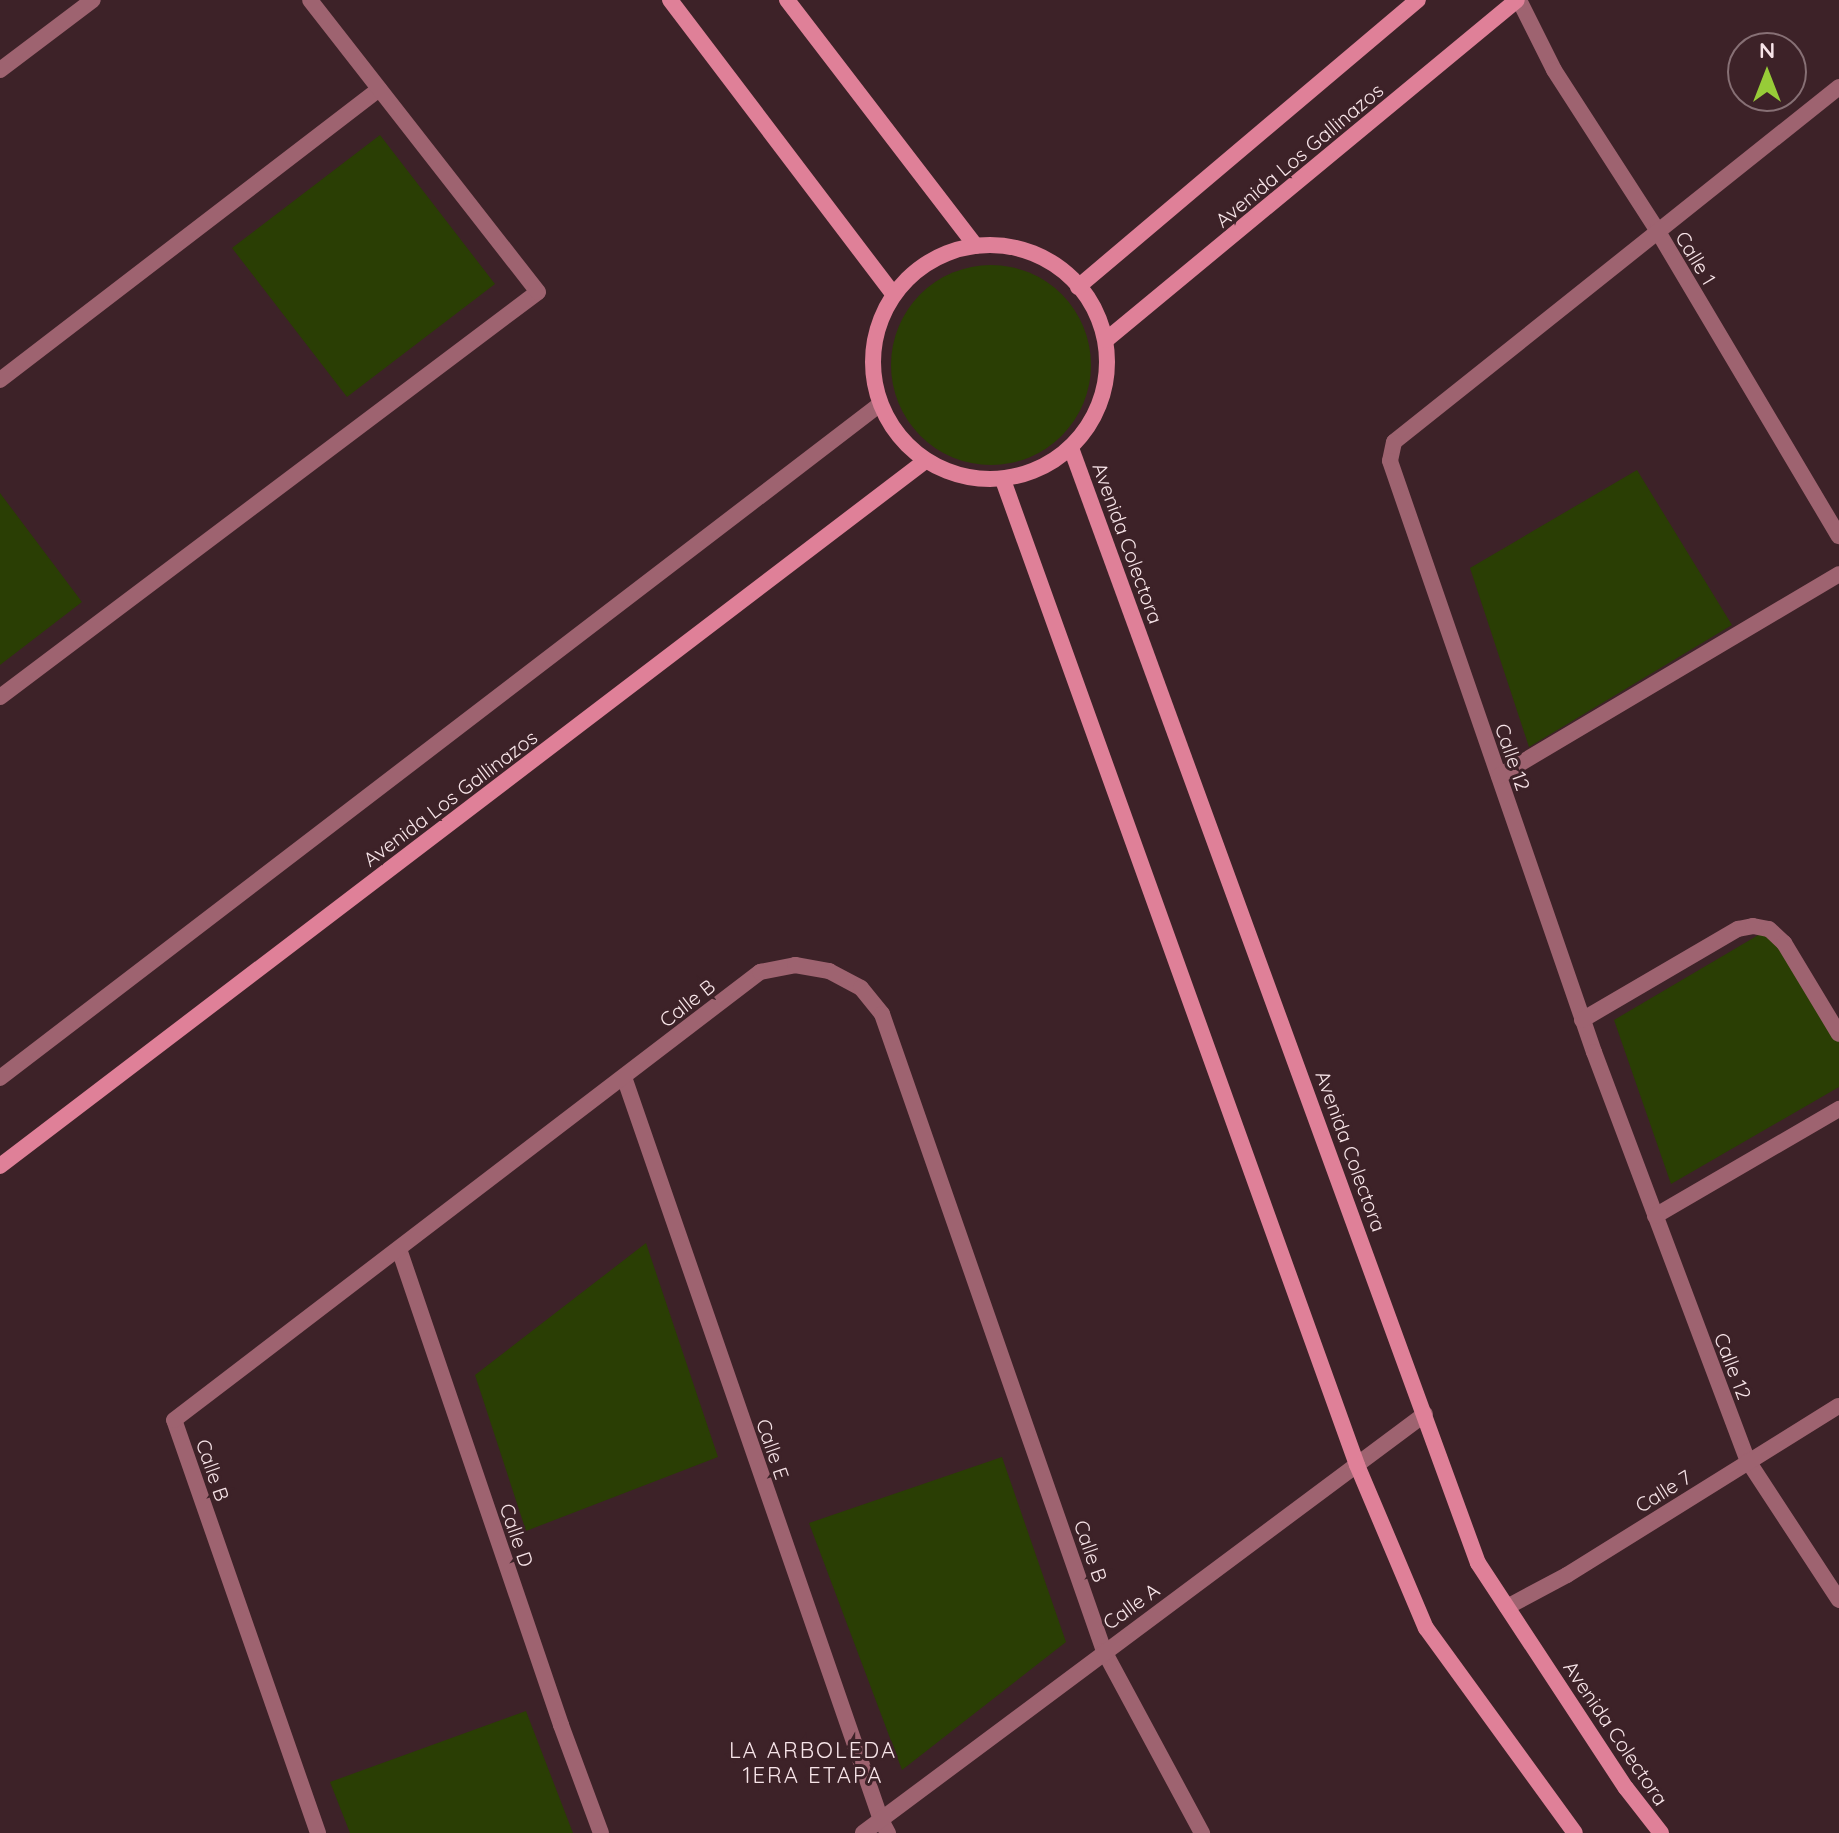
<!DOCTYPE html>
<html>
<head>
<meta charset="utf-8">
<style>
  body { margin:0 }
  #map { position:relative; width:1839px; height:1833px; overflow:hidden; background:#3d2228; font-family:Quicksand,sans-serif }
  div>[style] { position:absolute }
  .green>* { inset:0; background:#2a3e04 }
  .round { border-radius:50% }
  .street>* { height:16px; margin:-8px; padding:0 8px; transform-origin:8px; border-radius:8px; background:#9e6370 }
  .secondary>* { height:16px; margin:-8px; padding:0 8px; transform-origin:8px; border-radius:8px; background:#df8098 }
  .secondary>.ring { margin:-8px; padding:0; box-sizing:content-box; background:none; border:16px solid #df8098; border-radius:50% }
  span { translate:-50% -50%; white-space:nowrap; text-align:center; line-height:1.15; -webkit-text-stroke:6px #3d2228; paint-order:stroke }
  .street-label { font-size:20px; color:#f7e4e8 }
  .neighbourhood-label { font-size:22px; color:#f7e4e8; letter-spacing:2px }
  .north { position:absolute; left:1727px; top:32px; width:80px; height:80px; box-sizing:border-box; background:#3d2228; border:2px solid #877075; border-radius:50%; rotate:0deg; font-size:22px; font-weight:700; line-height:32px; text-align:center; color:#f7e4e8 }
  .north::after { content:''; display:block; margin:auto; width:28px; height:36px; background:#97cc38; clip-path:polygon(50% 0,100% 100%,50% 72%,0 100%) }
</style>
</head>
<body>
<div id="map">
  <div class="green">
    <i style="clip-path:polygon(380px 135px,495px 284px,347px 397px,232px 248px)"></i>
    <i class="round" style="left:891px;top:265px;width:200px;height:200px"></i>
    <i style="clip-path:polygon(1637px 470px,1732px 625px,1529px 747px,1470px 568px)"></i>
    <i style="clip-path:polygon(0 493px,82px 602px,0 665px)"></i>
    <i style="clip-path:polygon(1760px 934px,1777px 938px,1839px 1038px,1839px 1087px,1671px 1184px,1614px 1020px)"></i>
    <i style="clip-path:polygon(646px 1243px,718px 1457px,526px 1531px,475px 1375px)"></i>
    <i style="clip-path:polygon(1002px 1457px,1066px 1642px,902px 1770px,809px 1523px)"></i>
    <i style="clip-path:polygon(526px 1711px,573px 1833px,350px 1833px,330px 1782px)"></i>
  </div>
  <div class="street">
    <i style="left:1519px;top:0;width:78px;rotate:63.4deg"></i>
    <i style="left:1554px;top:70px;width:190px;rotate:57.2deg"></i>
    <i style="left:1657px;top:230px;width:356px;rotate:59.3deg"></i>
    <i style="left:0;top:70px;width:116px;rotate:-37deg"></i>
    <i style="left:1839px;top:87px;width:569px;rotate:141.42deg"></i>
    <i style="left:1394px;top:442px;width:19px;rotate:102deg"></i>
    <i style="left:1390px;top:461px;width:625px;rotate:70.96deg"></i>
    <i style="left:1594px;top:1052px;width:437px;rotate:69.4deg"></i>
    <i style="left:1748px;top:1461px;width:166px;rotate:56.8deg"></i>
    <i style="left:0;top:380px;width:478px;rotate:-37.5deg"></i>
    <i style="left:0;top:697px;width:673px;rotate:-36.97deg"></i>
    <i style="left:538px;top:292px;width:370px;rotate:-128deg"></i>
    <i style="left:1499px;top:776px;width:395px;rotate:-30.7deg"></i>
    <i style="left:1582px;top:1020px;width:181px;rotate:-30.3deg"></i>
    <i style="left:1738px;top:929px;width:15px;rotate:-11deg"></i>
    <i style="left:1753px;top:926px;width:16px;rotate:11deg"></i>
    <i style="left:1769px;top:929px;width:21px;rotate:43deg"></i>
    <i style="left:1784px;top:943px;width:106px;rotate:58.9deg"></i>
    <i style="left:624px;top:1077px;width:786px;rotate:70.92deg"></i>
    <i style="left:881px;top:1820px;width:15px;rotate:62deg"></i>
    <i style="left:0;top:1078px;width:1107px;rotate:-37.44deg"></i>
    <i style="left:1655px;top:1216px;width:213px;rotate:-30.2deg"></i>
    <i style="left:399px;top:1249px;width:503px;rotate:71.2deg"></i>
    <i style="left:561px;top:1725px;width:115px;rotate:69.7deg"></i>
    <i style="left:1507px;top:1607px;width:68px;rotate:-28.1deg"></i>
    <i style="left:1567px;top:1575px;width:320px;rotate:-31.9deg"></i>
    <i style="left:318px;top:1833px;width:437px;rotate:-109.2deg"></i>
    <i style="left:174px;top:1420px;width:738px;rotate:-37.4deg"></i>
    <i style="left:760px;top:972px;width:36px;rotate:-11deg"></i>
    <i style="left:795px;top:965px;width:35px;rotate:10deg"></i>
    <i style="left:829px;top:971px;width:36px;rotate:28deg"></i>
    <i style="left:861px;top:988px;width:33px;rotate:51deg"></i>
    <i style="left:882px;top:1014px;width:675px;rotate:70.79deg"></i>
    <i style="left:1104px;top:1651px;width:207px;rotate:61.7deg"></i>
    <i style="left:863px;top:1833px;width:701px;rotate:-36.71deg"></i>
  </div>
  <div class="secondary">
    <i style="left:670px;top:0;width:369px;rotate:52.8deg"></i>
    <i style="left:787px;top:0;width:310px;rotate:52.5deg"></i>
    <i class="ring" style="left:873px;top:245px;width:218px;height:218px"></i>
    <i style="left:1078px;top:287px;width:445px;rotate:-40.2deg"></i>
    <i style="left:1106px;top:340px;width:533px;rotate:-39.6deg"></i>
    <i style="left:1071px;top:448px;width:1187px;rotate:69.95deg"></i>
    <i style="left:1478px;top:1563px;width:269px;rotate:56.7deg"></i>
    <i style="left:1626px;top:1788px;width:57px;rotate:52.1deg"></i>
    <i style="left:1003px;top:480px;width:1047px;rotate:70.23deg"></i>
    <i style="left:1357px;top:1465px;width:177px;rotate:67.1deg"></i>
    <i style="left:1426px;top:1628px;width:253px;rotate:54deg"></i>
    <i style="left:0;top:1166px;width:1163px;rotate:-37.31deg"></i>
  </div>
  <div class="street-label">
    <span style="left:1299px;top:155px;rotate:-40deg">Avenida Los Gallinazos</span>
    <span style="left:1696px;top:258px;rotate:59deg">Calle 1</span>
    <span style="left:1128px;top:543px;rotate:70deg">Avenida Colectora</span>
    <span style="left:1513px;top:757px;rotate:71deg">Calle 12</span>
    <span style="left:450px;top:798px;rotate:-37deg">Avenida Los Gallinazos</span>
    <span style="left:687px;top:1003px;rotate:-38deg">Calle B</span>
    <span style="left:1351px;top:1151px;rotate:70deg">Avenida Colectora</span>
    <span style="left:1733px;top:1366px;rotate:69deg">Calle 12</span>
    <span style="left:773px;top:1449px;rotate:71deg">Calle E</span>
    <span style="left:213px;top:1470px;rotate:71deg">Calle B</span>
    <span style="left:1663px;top:1491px;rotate:-32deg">Calle 7</span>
    <span style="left:517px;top:1535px;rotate:71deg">Calle D</span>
    <span style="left:1091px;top:1551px;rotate:71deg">Calle B</span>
    <span style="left:1131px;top:1606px;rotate:-36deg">Calle A</span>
    <span style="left:1616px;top:1733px;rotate:56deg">Avenida Colectora</span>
  </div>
  <div class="neighbourhood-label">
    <span style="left:813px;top:1763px">LA ARBOLEDA<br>1ERA ETAPA</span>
  </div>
  <div class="north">N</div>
</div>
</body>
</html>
